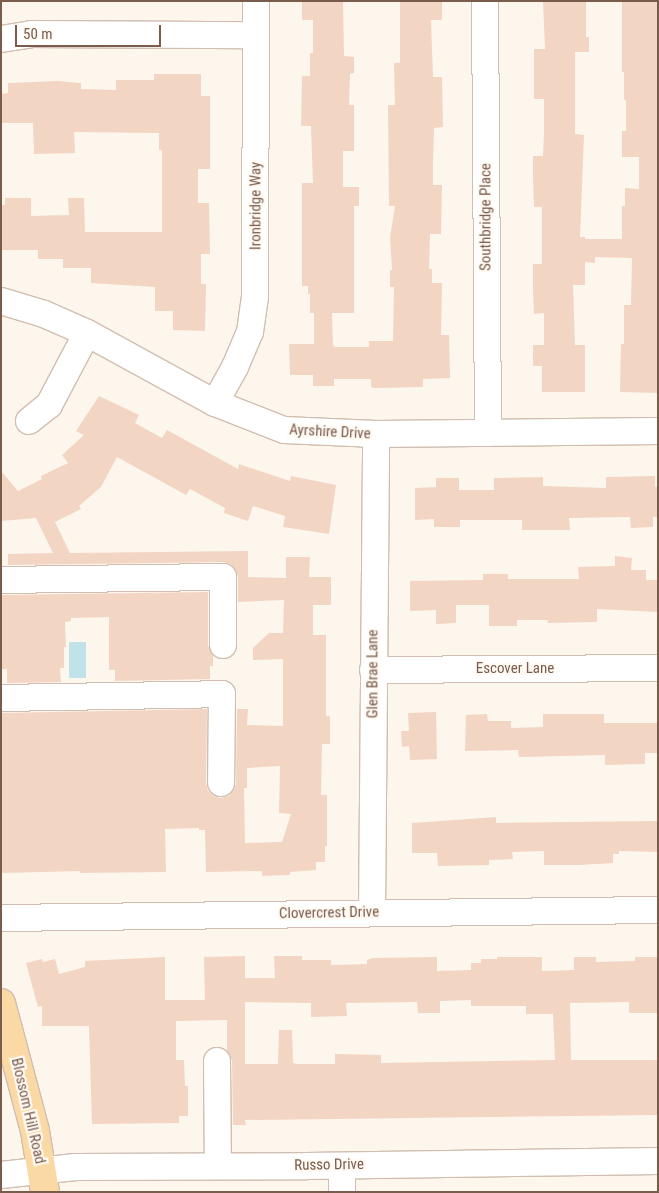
<!DOCTYPE html>
<html>
<head>
<meta charset="utf-8">
<style>
  body { margin:0 }
  #map { position:relative; width:659px; height:1193px; overflow:hidden; background:#fdf6ec; font-family:"Roboto Condensed",sans-serif }
  div>[style] { position:absolute }
  .water>* { inset:0; background:#bfe3e8 }
  .building>* { inset:0; background:#f3d5c3 }
  .roads { filter:drop-shadow(1px 0 #d1beb0) drop-shadow(-1px 0 #d1beb0) drop-shadow(0 1px #d1beb0) drop-shadow(0 -1px #d1beb0) }
  .minor>* { height:26px; margin:-13px; padding:0 13px; transform-origin:13px; border-radius:13px; background:#fff }
  .major>* { height:28px; margin:-14px; padding:0 14px; transform-origin:14px; border-radius:14px; background:#fbd9a5 }
  span { translate:-50% -50%; white-space:nowrap; text-align:center; line-height:1.15; -webkit-text-stroke:4.5px #fffaf3; paint-order:stroke }
  .street-label { font-size:15px; color:#7a5c4d }
  .frame { position:absolute; inset:0; border:2px solid #7a5c4d; pointer-events:none }
  .scale { position:absolute; left:15px; top:25px; width:146px; height:22px; box-sizing:border-box; border:2px solid #7a5c4d; border-top:0; padding-left:6px; font-size:15px; line-height:18px; white-space:nowrap; color:#7a5c4d; -webkit-text-stroke:4px #fffaf3; paint-order:stroke }
</style>
</head>
<body>
<div id="map">
  <div class="water">
    <i style="clip-path:polygon(69px 642px,86px 642px,86px 678px,69px 678px)"></i>
  </div>
  <div class="building">
    <i style="clip-path:polygon(302px 1px,343px 1px,344px 56px,354px 57px,354px 73px,350px 74px,349px 105px,354px 105px,354px 151px,343px 151px,343px 187px,359px 187px,359px 206px,354px 206px,354px 313px,332px 313px,333px 345px,335px 347px,369px 347px,369px 341px,393px 341px,394px 287px,390px 287px,390px 270px,392px 270px,390px 237px,395px 206px,389px 206px,388px 105px,395px 105px,394px 63px,400px 63px,400px 1px,442px 1px,442px 20px,431px 20px,433px 77px,442px 77px,443px 127px,434px 128px,433px 163px,433px 185px,442px 185px,441px 234px,430px 234px,429px 269px,432px 269px,432px 283px,442px 283px,441px 335px,449px 335px,450px 378px,423px 379px,423px 387px,374px 388px,371px 387px,371px 379px,334px 379px,334px 386px,313px 386px,313px 375px,290px 375px,289px 344px,314px 344px,314px 313px,310px 313px,310px 294px,308px 294px,308px 286px,302px 286px,302px 183px,313px 183px,311px 126px,301px 126px,302px 76px,310px 76px,310px 53px,313px 53px,313px 20px,302px 20px)"></i>
    <i style="clip-path:polygon(543px 1px,586px 1px,586px 37px,589px 37px,589px 52px,575px 52px,575px 134px,584px 135px,580px 237px,585px 237px,585px 239px,622px 239px,622px 206px,625px 206px,625px 188px,639px 189px,639px 157px,622px 157px,622px 131px,626px 131px,626px 100px,624px 100px,624px 72px,622px 72px,622px 1px,658px 1px,658px 393px,620px 392px,621px 344px,624px 344px,624px 305px,631px 305px,632px 258px,595px 257px,595px 263px,585px 262px,585px 285px,573px 285px,575px 345px,585px 345px,585px 392px,542px 392px,542px 366px,533px 366px,533px 345px,544px 345px,544px 313px,534px 314px,533px 291px,533px 264px,542px 264px,542px 207px,534px 207px,533px 178px,533px 156px,543px 156px,544px 133px,544px 99px,534px 99px,534px 49px,545px 49px)"></i>
    <i style="clip-path:polygon(154px 74px,201px 74px,201px 96px,210px 96px,210px 169px,198px 169px,198px 203px,209px 203px,210px 254px,201px 254px,201px 284px,206px 284px,205px 331px,173px 330px,173px 311px,155px 311px,155px 287px,91px 283px,91px 268px,63px 268px,63px 259px,38px 259px,38px 250px,2px 250px,1px 205px,5px 205px,5px 198px,31px 198px,31px 216px,69px 215px,68px 198px,84px 198px,85px 232px,162px 232px,162px 150px,159px 150px,159px 133px,74px 132px,75px 153px,34px 154px,33px 123px,1px 123px,1px 94px,8px 93px,8px 83px,58px 81px,81px 83px,81px 89px,116px 90px,116px 80px,154px 80px)"></i>
    <i style="clip-path:polygon(evenodd,99px 396px,139px 415px,135px 423px,162px 438px,167px 430px,238px 469px,239px 464px,290px 481px,291px 476px,336px 485px,329px 534px,283px 527px,285px 516px,253px 506px,248px 521px,224px 513px,225px 508px,190px 489px,186px 495px,117px 457px,101px 487px,79px 506px,81px 509px,55px 522px,70px 553px,248px 551px,248px 577px,286px 578px,286px 557px,310px 557px,309px 577px,331px 577px,331px 605px,313px 605px,313px 635px,326px 635px,326px 716px,330px 716px,330px 744px,322px 744px,321px 795px,327px 795px,327px 846px,325px 846px,325px 862px,316px 862px,316px 870px,290px 872px,290px 875px,262px 876px,262px 871px,206px 872px,205px 830px,199px 830px,199px 828px,165px 829px,166px 872px,80px 873px,80px 871px,3px 873px,1px 869px,1px 713px,207px 709px,206px 783px,208px 791px,214px 796px,220px 798px,229px 796px,234px 790px,236px 784px,237px 709px,248px 709px,247px 725px,283px 726px,283px 659px,253px 660px,253px 648px,269px 633px,283px 633px,284px 600px,238px 602px,238px 577px,236px 570px,231px 564px,223px 562px,8px 565px,8px 554px,53px 553px,36px 518px,1px 521px,1px 471px,18px 491px,42px 479px,41px 476px,68px 463px,62px 455px,84px 435px,76px 431px,99px 396px,280px 766px,279px 813px,291px 814px,282px 842px,245px 843px,244px 788px,247px 788px,247px 768px,280px 766px)"></i>
    <i style="clip-path:polygon(655px 476px,655px 487px,658px 487px,658px 517px,653px 517px,653px 527px,631px 528px,630px 517px,569px 518px,570px 530px,522px 530px,522px 520px,460px 520px,460px 527px,434px 527px,434px 519px,415px 520px,415px 488px,436px 487px,436px 478px,459px 478px,459px 490px,494px 490px,494px 478px,543px 477px,543px 486px,606px 488px,606px 477px)"></i>
    <i style="clip-path:polygon(615px 556px,632px 558px,631px 570px,646px 570px,646px 580px,658px 580px,658px 612px,597px 609px,597px 622px,547px 623px,548px 620px,517px 620px,517px 626px,489px 626px,489px 605px,456px 605px,456px 623px,436px 624px,436px 610px,410px 611px,410px 581px,483px 580px,483px 574px,508px 574px,508px 579px,579px 579px,578px 567px,615px 566px)"></i>
    <i style="clip-path:polygon(208px 592px,208px 645px,213px 656px,213px 666px,210px 666px,210px 679px,115px 681px,115px 670px,109px 670px,109px 617px,71px 618px,71px 621px,65px 622px,66px 647px,64px 647px,64px 668px,60px 668px,61px 682px,7px 683px,7px 669px,1px 669px,1px 595px)"></i>
    <i style="clip-path:polygon(436px 712px,437px 759px,410px 760px,409px 746px,402px 747px,401px 731px,409px 731px,408px 713px)"></i>
    <i style="clip-path:polygon(487px 714px,488px 721px,511px 721px,511px 728px,543px 727px,543px 714px,604px 714px,604px 723px,658px 723px,658px 753px,645px 753px,645px 764px,605px 765px,605px 755px,519px 757px,518px 750px,465px 751px,466px 715px)"></i>
    <i style="clip-path:polygon(496px 817px,496px 823px,658px 821px,658px 852px,619px 851px,619px 854px,613px 854px,613px 863px,579px 865px,544px 865px,544px 851px,512px 852px,513px 859px,489px 860px,489px 865px,438px 866px,437px 853px,412px 853px,412px 823px)"></i>
    <i style="clip-path:polygon(evenodd,245px 956px,245px 978px,275px 978px,274px 956px,302px 956px,302px 960px,331px 960px,331px 965px,367px 964px,367px 960px,373px 958px,437px 957px,437px 971px,471px 970px,471px 963px,481px 963px,481px 959px,497px 959px,497px 957px,542px 957px,542px 971px,574px 970px,574px 957px,596px 957px,596px 962px,635px 961px,635px 957px,658px 957px,658px 1013px,629px 1013px,629px 1002px,570px 1003px,571px 1060px,658px 1060px,658px 1115px,245px 1120px,246px 1125px,233px 1125px,232px 1061px,227px 1051px,227px 1020px,176px 1021px,176px 1060px,184px 1060px,185px 1086px,188px 1086px,188px 1116px,179px 1116px,179px 1123px,92px 1124px,89px 1026px,42px 1026px,42px 1006px,38px 1007px,26px 963px,42px 959px,43px 962px,55px 959px,59px 974px,85px 967px,85px 961px,165px 957px,165px 1000px,205px 1000px,204px 957px,245px 956px,471px 1000px,471px 1006px,526px 1006px,526px 1014px,553px 1014px,555px 1060px,381px 1063px,381px 1055px,335px 1054px,335px 1064px,298px 1064px,293px 1063px,292px 1030px,279px 1030px,278px 1064px,245px 1064px,245px 1002px,311px 1003px,311px 1017px,347px 1016px,346px 1003px,417px 1002px,418px 1013px,440px 1013px,440px 1001px,471px 1000px)"></i>
  </div>
  <div class="roads">
    <div class="minor">
      <i style="left:485px;top:1px;width:432px;rotate:89.6deg"></i>
      <i style="left:1px;top:39px;width:30px;rotate:-9deg"></i>
      <i style="left:31px;top:34px;width:225px;rotate:0.3deg"></i>
      <i style="left:1px;top:301px;width:45px;rotate:16.8deg"></i>
      <i style="left:44px;top:314px;width:47px;rotate:23.8deg"></i>
      <i style="left:87px;top:333px;width:146px;rotate:28.7deg"></i>
      <i style="left:215px;top:403px;width:74px;rotate:21.4deg"></i>
      <i style="left:284px;top:430px;width:92px;rotate:2.5deg"></i>
      <i style="left:376px;top:434px;width:282px;rotate:-0.6deg"></i>
      <i style="left:215px;top:403px;width:41px;rotate:-60.9deg"></i>
      <i style="left:235px;top:367px;width:38px;rotate:-67deg"></i>
      <i style="left:250px;top:332px;width:35px;rotate:-82deg"></i>
      <i style="left:255px;top:297px;width:296px;rotate:-89.8deg"></i>
      <i style="left:29px;top:421px;width:26px;rotate:-39deg"></i>
      <i style="left:49px;top:405px;width:81px;rotate:-62.2deg"></i>
      <i style="left:1px;top:580px;width:222px;rotate:-0.8deg"></i>
      <i style="left:223px;top:577px;width:68px;rotate:90deg"></i>
      <i style="left:373px;top:670px;width:285px;rotate:-0.4deg"></i>
      <i style="left:1px;top:698px;width:221px;rotate:-1deg"></i>
      <i style="left:222px;top:694px;width:89px;rotate:90.6deg"></i>
      <i style="left:372px;top:913px;width:479px;rotate:-89.5deg"></i>
      <i style="left:1px;top:918px;width:657px;rotate:-0.7deg"></i>
      <i style="left:217px;top:1061px;width:105px;rotate:89.5deg"></i>
      <i style="left:342px;top:1166px;width:26px;rotate:90deg"></i>
      <i style="left:1px;top:1175px;width:75px;rotate:-6.1deg"></i>
      <i style="left:76px;top:1167px;width:231px;rotate:-0.2deg"></i>
      <i style="left:307px;top:1166px;width:351px;rotate:-0.8deg"></i>
    </div>
    <div class="major">
      <i style="left:1px;top:1003px;width:132px;rotate:75.1deg"></i>
      <i style="left:35px;top:1131px;width:62px;rotate:80.7deg"></i>
    </div>
  </div>
  <div class="street-label">
    <span style="left:256px;top:206px;rotate:-90deg">Ironbridge Way</span>
    <span style="left:486px;top:217px;rotate:-90deg">Southbridge Place</span>
    <span style="left:330px;top:432px;rotate:3deg">Ayrshire Drive</span>
    <span style="left:515px;top:669px">Escover Lane</span>
    <span style="left:373px;top:674px;rotate:-90deg">Glen Brae Lane</span>
    <span style="left:329px;top:913px;rotate:-1deg">Clovercrest Drive</span>
    <span style="left:28px;top:1111px;rotate:77deg">Blossom Hill Road</span>
    <span style="left:329px;top:1165px;rotate:-1deg">Russo Drive</span>
  </div>
  <div class="frame"></div>
  <div class="scale">50 m</div>
</div>
</body>
</html>
